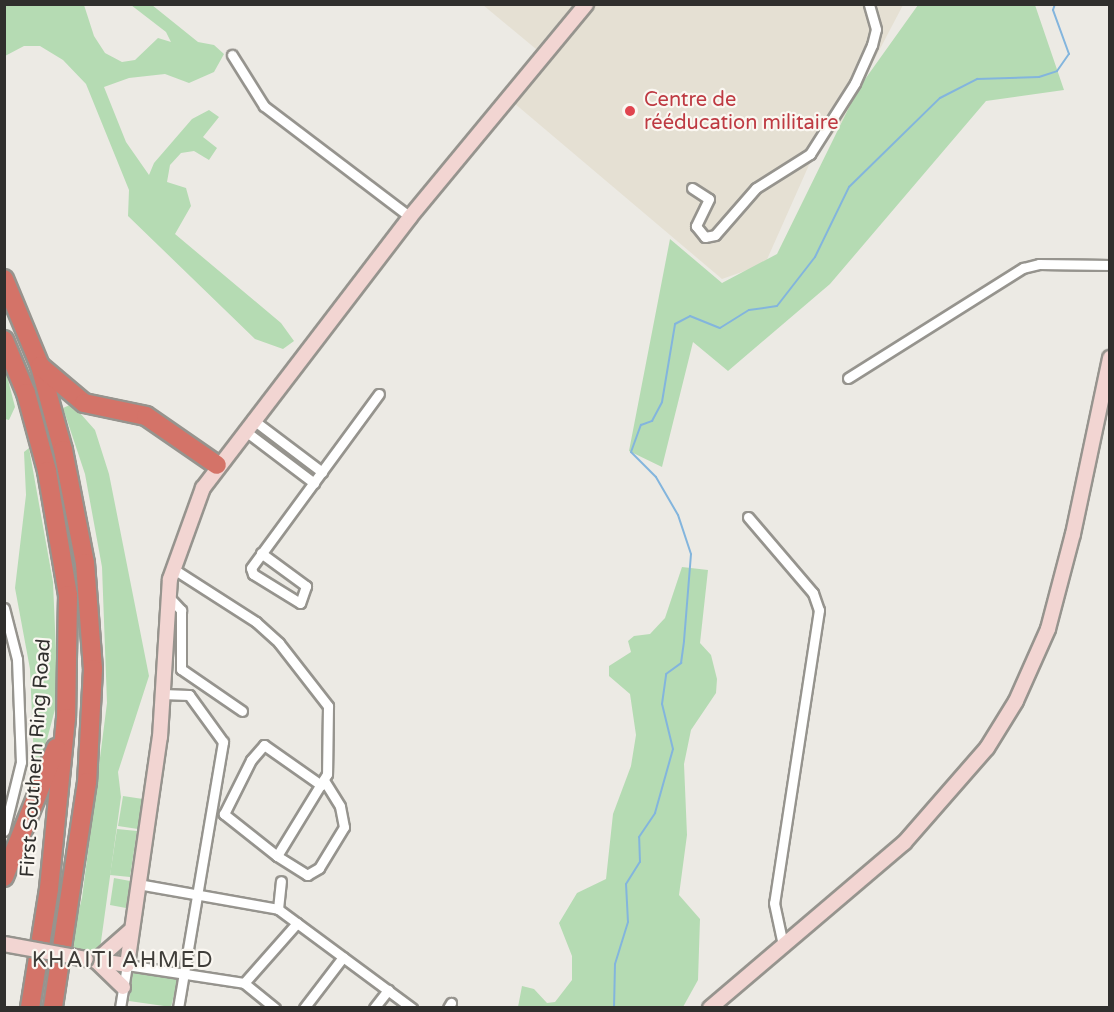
<!DOCTYPE html>
<html>
<head>
<meta charset="utf-8">
<style>
  body { margin:0 }
  #map { position:relative; width:1114px; height:1012px; overflow:hidden; background:#eceae4; font-family:"Varela Round",sans-serif }
  div>[style] { position:absolute }
  .built>* { inset:0; background:#e5e0d3 }
  .green>* { inset:0; background:#b5dbb3 }
  .stream>* { height:2px; margin:-1px; padding:0 1px; transform-origin:1px; border-radius:1px; background:#83b5dd }
  .roads { filter:drop-shadow(2px 0 #96948e) drop-shadow(-2px 0 #96948e) drop-shadow(0 2px #96948e) drop-shadow(0 -2px #96948e) }
  .minor>* { height:9px; margin:-4.5px; padding:0 4.5px; transform-origin:4.5px; border-radius:4.5px; background:#fff }
  .secondary>* { height:14px; margin:-7px; padding:0 7px; transform-origin:7px; border-radius:7px; background:#f2d5d2 }
  .motorway>* { height:18px; margin:-9px; padding:0 9px; transform-origin:9px; border-radius:9px; background:#d47368 }
  .bridges { filter:drop-shadow(2px 0 #96948e) drop-shadow(-2px 0 #96948e) drop-shadow(0 2px #96948e) drop-shadow(0 -2px #96948e) }
  .secondary-bridge>* { height:14px; margin:-7px; padding:0 7px; transform-origin:7px; border-radius:7px; background:#f2d5d2 }
  .dots>* { width:16px; height:16px; translate:-50% -50%; box-sizing:border-box; border:3px solid #faf7f1; border-radius:50% }
  span { translate:-50% -50%; white-space:nowrap; text-align:center; line-height:1.15; -webkit-text-stroke:4.5px #faf7f1; paint-order:stroke }
  .health-label { font-size:20px; color:#be3a42 }
  .left { translate:0 -50%; text-align:left }
  .street-label { font-size:20px; color:#302f2d }
  .quarter-label { font-size:22px; color:#3f3d39; letter-spacing:1.5px }
  .frame { position:absolute; inset:0; border:6px solid #302f2d; pointer-events:none }
</style>
</head>
<body>
<div id="map">
  <div class="built">
    <i style="clip-path:polygon(483px 5px,573px 5px,536px 49px)"></i>
    <i style="clip-path:polygon(594px 5px,903px 5px,840px 125px,809px 165px,765px 264px,722px 279px,514px 103px)"></i>
  </div>
  <div class="green">
    <i style="clip-path:polygon(5px 4px,84px 5px,94px 36px,105px 53px,122px 62px,135px 60px,158px 38px,171px 42px,166px 32px,131px 5px,152px 5px,198px 42px,214px 45px,224px 54px,214px 72px,189px 83px,165px 74px,129px 78px,104px 87px,126px 142px,149px 175px,154px 163px,192px 119px,209px 110px,219px 117px,203px 137px,217px 148px,209px 160px,194px 151px,181px 153px,170px 165px,167px 182px,186px 188px,191px 206px,175px 234px,281px 323px,294px 341px,283px 349px,255px 339px,128px 216px,129px 190px,86px 84px,63px 60px,40px 46px,24px 46px,5px 56px)"></i>
    <i style="clip-path:polygon(918px 5px,1035px 5px,1064px 90px,986px 101px,830px 284px,728px 371px,693px 342px,662px 467px,629px 451px,670px 239px,722px 283px,777px 254px,858px 89px)"></i>
    <i style="clip-path:polygon(4px 364px,15px 407px,9px 420px,5px 419px)"></i>
    <i style="clip-path:polygon(72px 404px,95px 430px,109px 474px,149px 676px,118px 772px,121px 797px,99px 956px,69px 949px,82px 898px,107px 703px,102px 567px,85px 474px,63px 408px)"></i>
    <i style="clip-path:polygon(29px 448px,53px 582px,58px 698px,35px 785px,30px 669px,15px 588px,26px 495px,24px 452px)"></i>
    <i style="clip-path:polygon(682px 567px,708px 570px,700px 643px,711px 655px,717px 679px,716px 693px,691px 730px,684px 764px,687px 835px,679px 895px,700px 919px,698px 980px,683px 1007px,518px 1007px,522px 986px,534px 989px,547px 1003px,555px 1002px,572px 980px,572px 956px,559px 923px,577px 893px,606px 879px,613px 814px,631px 766px,636px 735px,630px 694px,609px 676px,609px 666px,631px 652px,628px 641px,634px 636px,650px 634px,665px 618px)"></i>
    <i style="clip-path:polygon(123px 796px,143px 799px,138px 829px,118px 826px)"></i>
    <i style="clip-path:polygon(117px 829px,137px 831px,130px 877px,110px 875px)"></i>
    <i style="clip-path:polygon(114px 878px,130px 881px,126px 908px,110px 905px)"></i>
    <i style="clip-path:polygon(133px 973px,178px 979px,171px 1007px,129px 1001px)"></i>
  </div>
  <div class="stream">
    <i style="left:614px;top:1008px;width:44px;rotate:-88.7deg"></i>
    <i style="left:615px;top:964px;width:44px;rotate:-72.8deg"></i>
    <i style="left:628px;top:922px;width:38px;rotate:-93deg"></i>
    <i style="left:626px;top:884px;width:26px;rotate:-58deg"></i>
    <i style="left:640px;top:862px;width:25px;rotate:-92deg"></i>
    <i style="left:639px;top:837px;width:29px;rotate:-56deg"></i>
    <i style="left:655px;top:813px;width:66px;rotate:-74.3deg"></i>
    <i style="left:673px;top:749px;width:46px;rotate:-103.7deg"></i>
    <i style="left:662px;top:704px;width:30px;rotate:-82deg"></i>
    <i style="left:666px;top:674px;width:19px;rotate:-36deg"></i>
    <i style="left:681px;top:663px;width:22px;rotate:-82deg"></i>
    <i style="left:684px;top:641px;width:87px;rotate:-85.4deg"></i>
    <i style="left:691px;top:554px;width:41px;rotate:-108.4deg"></i>
    <i style="left:678px;top:515px;width:44px;rotate:-120.1deg"></i>
    <i style="left:656px;top:477px;width:35px;rotate:-135deg"></i>
    <i style="left:631px;top:452px;width:29px;rotate:-70deg"></i>
    <i style="left:641px;top:425px;width:12px;rotate:-20deg"></i>
    <i style="left:652px;top:421px;width:21px;rotate:-62deg"></i>
    <i style="left:662px;top:402px;width:79px;rotate:-80.5deg"></i>
    <i style="left:675px;top:324px;width:17px;rotate:-28deg"></i>
    <i style="left:690px;top:316px;width:32px;rotate:22deg"></i>
    <i style="left:720px;top:328px;width:34px;rotate:-32deg"></i>
    <i style="left:749px;top:310px;width:28px;rotate:-8deg"></i>
    <i style="left:777px;top:306px;width:62px;rotate:-52.2deg"></i>
    <i style="left:815px;top:257px;width:78px;rotate:-64.1deg"></i>
    <i style="left:849px;top:187px;width:127px;rotate:-44.4deg"></i>
    <i style="left:940px;top:98px;width:42px;rotate:-27.2deg"></i>
    <i style="left:977px;top:79px;width:62px;rotate:-1.8deg"></i>
    <i style="left:1039px;top:77px;width:19px;rotate:-18deg"></i>
    <i style="left:1057px;top:71px;width:21px;rotate:-55deg"></i>
    <i style="left:1069px;top:54px;width:47px;rotate:-110deg"></i>
    <i style="left:1053px;top:10px;width:6px;rotate:-72deg"></i>
  </div>
  <div class="roads">
    <div class="minor">
      <i style="left:232px;top:55px;width:60px;rotate:57.9deg"></i>
      <i style="left:264px;top:106px;width:183px;rotate:37.2deg"></i>
      <i style="left:692px;top:188px;width:20px;rotate:33deg"></i>
      <i style="left:709px;top:199px;width:30px;rotate:116deg"></i>
      <i style="left:696px;top:226px;width:14px;rotate:51deg"></i>
      <i style="left:705px;top:237px;width:10px;rotate:-11deg"></i>
      <i style="left:715px;top:235px;width:62px;rotate:-48.9deg"></i>
      <i style="left:756px;top:188px;width:64px;rotate:-32.2deg"></i>
      <i style="left:810px;top:154px;width:84px;rotate:-57.6deg"></i>
      <i style="left:855px;top:83px;width:42px;rotate:-65.9deg"></i>
      <i style="left:872px;top:45px;width:16px;rotate:-76deg"></i>
      <i style="left:876px;top:29px;width:26px;rotate:-106deg"></i>
      <i style="left:848px;top:378px;width:207px;rotate:-32.2deg"></i>
      <i style="left:1023px;top:268px;width:16px;rotate:-14deg"></i>
      <i style="left:1039px;top:264px;width:71px;rotate:0.8deg"></i>
      <i style="left:252px;top:419px;width:88px;rotate:37.1deg"></i>
      <i style="left:244px;top:430px;width:88px;rotate:37.1deg"></i>
      <i style="left:748px;top:517px;width:100px;rotate:49.5deg"></i>
      <i style="left:813px;top:593px;width:18px;rotate:71deg"></i>
      <i style="left:819px;top:610px;width:296px;rotate:98.7deg"></i>
      <i style="left:774px;top:903px;width:43px;rotate:77.9deg"></i>
      <i style="left:261px;top:553px;width:56px;rotate:36.3deg"></i>
      <i style="left:306px;top:586px;width:18px;rotate:109deg"></i>
      <i style="left:300px;top:603px;width:55px;rotate:-148.3deg"></i>
      <i style="left:253px;top:574px;width:6px;rotate:-108deg"></i>
      <i style="left:251px;top:568px;width:216px;rotate:-53.7deg"></i>
      <i style="left:172px;top:568px;width:100px;rotate:32.7deg"></i>
      <i style="left:256px;top:622px;width:31px;rotate:42deg"></i>
      <i style="left:279px;top:643px;width:80px;rotate:52.1deg"></i>
      <i style="left:328px;top:706px;width:68px;rotate:90.8deg"></i>
      <i style="left:327px;top:774px;width:96px;rotate:121.4deg"></i>
      <i style="left:277px;top:856px;width:36px;rotate:32deg"></i>
      <i style="left:307px;top:875px;width:14px;rotate:-30deg"></i>
      <i style="left:319px;top:868px;width:48px;rotate:-58.6deg"></i>
      <i style="left:344px;top:827px;width:21px;rotate:-101deg"></i>
      <i style="left:340px;top:806px;width:31px;rotate:-122deg"></i>
      <i style="left:167px;top:595px;width:21px;rotate:47deg"></i>
      <i style="left:181px;top:610px;width:59px;rotate:90deg"></i>
      <i style="left:181px;top:669px;width:74px;rotate:34.5deg"></i>
      <i style="left:4px;top:608px;width:53px;rotate:75.7deg"></i>
      <i style="left:17px;top:659px;width:103px;rotate:87.8deg"></i>
      <i style="left:21px;top:762px;width:71px;rotate:103.8deg"></i>
      <i style="left:162px;top:694px;width:27px;rotate:2deg"></i>
      <i style="left:189px;top:695px;width:58px;rotate:54.1deg"></i>
      <i style="left:223px;top:742px;width:270px;rotate:99.6deg"></i>
      <i style="left:277px;top:856px;width:68px;rotate:-141.6deg"></i>
      <i style="left:224px;top:814px;width:60px;rotate:-63.4deg"></i>
      <i style="left:251px;top:760px;width:20px;rotate:-49deg"></i>
      <i style="left:264px;top:745px;width:70px;rotate:35.1deg"></i>
      <i style="left:138px;top:884px;width:142px;rotate:10.1deg"></i>
      <i style="left:278px;top:909px;width:167px;rotate:36.5deg"></i>
      <i style="left:278px;top:909px;width:28px;rotate:-84deg"></i>
      <i style="left:244px;top:983px;width:40px;rotate:39deg"></i>
      <i style="left:120px;top:1008px;width:44px;rotate:-80.8deg"></i>
      <i style="left:127px;top:965px;width:118px;rotate:8.7deg"></i>
      <i style="left:244px;top:983px;width:80px;rotate:-48.5deg"></i>
      <i style="left:304px;top:1008px;width:64px;rotate:-52.6deg"></i>
      <i style="left:374px;top:1008px;width:23px;rotate:-52deg"></i>
      <i style="left:448px;top:1008px;width:6px;rotate:-59deg"></i>
    </div>
    <div class="secondary">
      <i style="left:86px;top:959px;width:41px;rotate:8.3deg"></i>
      <i style="left:127px;top:965px;width:230px;rotate:-81.8deg"></i>
      <i style="left:160px;top:737px;width:158px;rotate:-86.4deg"></i>
      <i style="left:170px;top:579px;width:97px;rotate:-70.1deg"></i>
      <i style="left:203px;top:488px;width:341px;rotate:-52.6deg"></i>
      <i style="left:410px;top:217px;width:276px;rotate:-50.4deg"></i>
      <i style="left:123px;top:987px;width:37px;rotate:-136deg"></i>
      <i style="left:96px;top:961px;width:45px;rotate:-41.4deg"></i>
      <i style="left:710px;top:1008px;width:255px;rotate:-40.4deg"></i>
      <i style="left:904px;top:843px;width:126px;rotate:-48.9deg"></i>
      <i style="left:987px;top:748px;width:55px;rotate:-58.3deg"></i>
      <i style="left:1016px;top:701px;width:79px;rotate:-66deg"></i>
      <i style="left:1048px;top:629px;width:98px;rotate:-75.3deg"></i>
      <i style="left:1073px;top:534px;width:180px;rotate:-78.1deg"></i>
    </div>
    <div class="motorway">
      <i style="left:4px;top:279px;width:94px;rotate:67.5deg"></i>
      <i style="left:40px;top:366px;width:87px;rotate:74.7deg"></i>
      <i style="left:63px;top:450px;width:115px;rotate:79deg"></i>
      <i style="left:85px;top:563px;width:106px;rotate:85.7deg"></i>
      <i style="left:93px;top:669px;width:113px;rotate:93deg"></i>
      <i style="left:87px;top:782px;width:229px;rotate:98.6deg"></i>
      <i style="left:4px;top:340px;width:57px;rotate:67.5deg"></i>
      <i style="left:26px;top:393px;width:81px;rotate:74.9deg"></i>
      <i style="left:47px;top:471px;width:126px;rotate:80.4deg"></i>
      <i style="left:68px;top:595px;width:123px;rotate:90.9deg"></i>
      <i style="left:66px;top:718px;width:172px;rotate:95.7deg"></i>
      <i style="left:49px;top:889px;width:121px;rotate:99.1deg"></i>
      <i style="left:40px;top:366px;width:57px;rotate:40.1deg"></i>
      <i style="left:84px;top:403px;width:63px;rotate:11.8deg"></i>
      <i style="left:146px;top:416px;width:86px;rotate:34.6deg"></i>
      <i style="left:4px;top:877px;width:139px;rotate:-68deg"></i>
    </div>
  </div>
  <div class="bridges">
    <div class="secondary-bridge">
      <i style="left:4px;top:944px;width:83px;rotate:10.4deg"></i>
    </div>
  </div>
  <div class="dots">
    <i style="left:630px;top:111px;background:#e0444e"></i>
  </div>
  <div class="health-label">
    <span class="left" style="left:644px;top:112px">Centre de<br>rééducation militaire</span>
  </div>
  <div class="street-label">
    <span style="left:36px;top:758px;rotate:-86deg">First Southern Ring Road</span>
  </div>
  <div class="quarter-label">
    <span style="left:123px;top:961px">KHAITI AHMED</span>
  </div>
  <div class="frame"></div>
</div>
</body>
</html>
